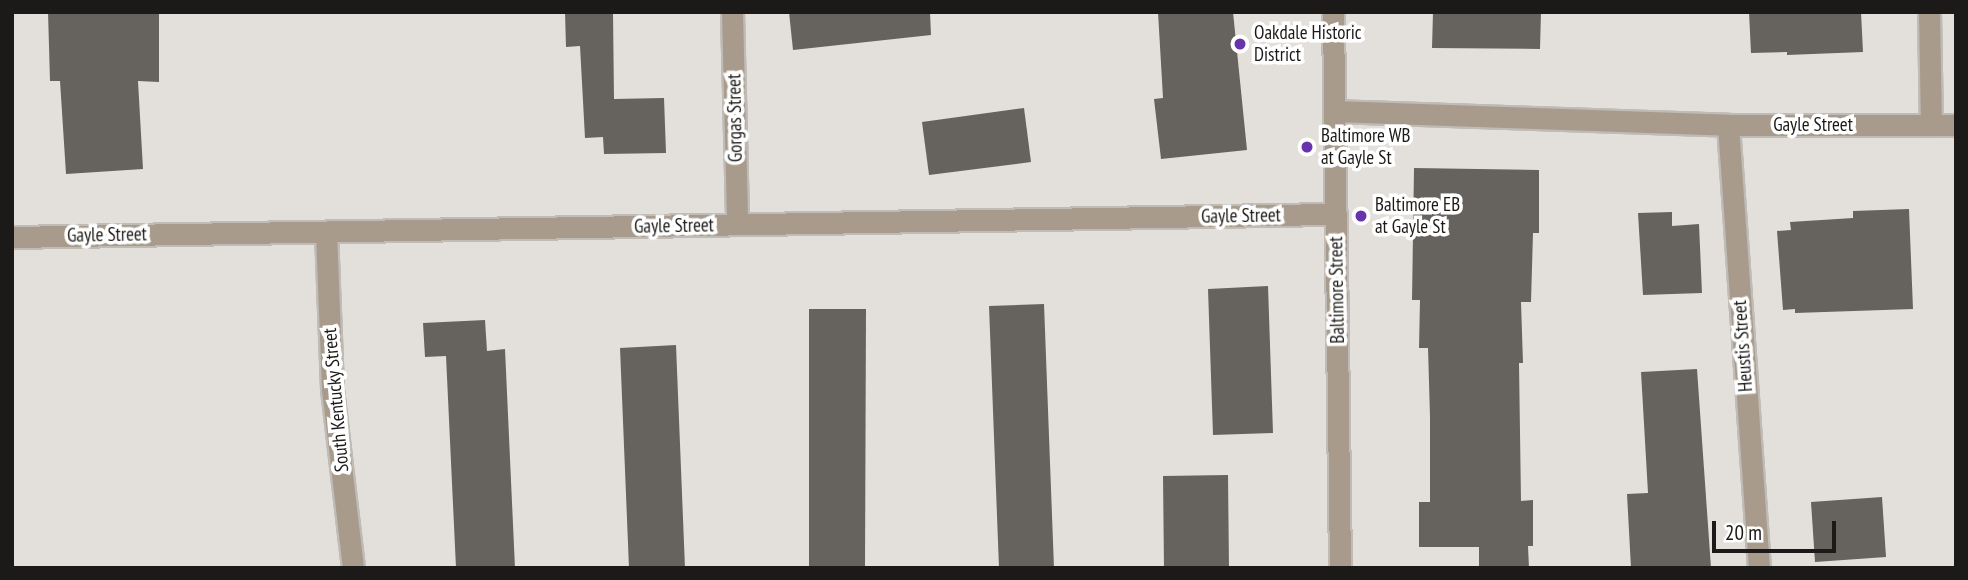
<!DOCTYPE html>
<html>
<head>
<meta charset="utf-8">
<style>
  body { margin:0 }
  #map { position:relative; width:1968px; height:580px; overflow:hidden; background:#e3e0db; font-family:"PT Sans Narrow",sans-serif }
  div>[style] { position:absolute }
  .building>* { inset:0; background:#66635f }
  .roads { filter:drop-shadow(2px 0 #bfbcb8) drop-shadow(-2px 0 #bfbcb8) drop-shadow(0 2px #bfbcb8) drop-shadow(0 -2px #bfbcb8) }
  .minor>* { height:21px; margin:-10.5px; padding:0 10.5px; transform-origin:10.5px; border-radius:10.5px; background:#a89b8b }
  .dots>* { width:19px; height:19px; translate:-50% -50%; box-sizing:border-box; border:4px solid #fff; border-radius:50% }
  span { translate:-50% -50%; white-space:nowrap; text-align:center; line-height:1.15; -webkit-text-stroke:7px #fff; paint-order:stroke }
  .poi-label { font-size:19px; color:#1b1a18 }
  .left { translate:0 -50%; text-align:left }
  .street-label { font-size:19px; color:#1b1a18 }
  .frame { position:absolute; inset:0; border:14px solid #1b1a18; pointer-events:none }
  .scale { position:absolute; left:1712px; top:521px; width:124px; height:32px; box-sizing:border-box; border:4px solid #1b1a18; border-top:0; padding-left:9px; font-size:21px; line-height:24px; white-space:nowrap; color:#1b1a18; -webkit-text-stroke:5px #fff; paint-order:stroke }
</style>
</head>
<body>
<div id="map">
  <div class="building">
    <i style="clip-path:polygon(48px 12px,159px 12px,159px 82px,138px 81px,143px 169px,66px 174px,60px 81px,50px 81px)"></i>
    <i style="clip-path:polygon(565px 12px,613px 12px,614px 99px,664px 98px,666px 153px,604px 154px,603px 137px,585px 138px,580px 46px,566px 47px)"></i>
    <i style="clip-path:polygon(789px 12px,930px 12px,931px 35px,793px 50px)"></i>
    <i style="clip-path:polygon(1158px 12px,1233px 12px,1247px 150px,1161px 159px,1154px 99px,1163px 98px)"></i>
    <i style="clip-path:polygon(1433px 12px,1541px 12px,1540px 49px,1432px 48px)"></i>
    <i style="clip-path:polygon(1749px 12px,1861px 12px,1863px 52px,1787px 55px,1787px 52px,1751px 53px)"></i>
    <i style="clip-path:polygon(1024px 108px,1031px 162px,929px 175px,922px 122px)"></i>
    <i style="clip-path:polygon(1414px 168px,1539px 170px,1539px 233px,1533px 233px,1531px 302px,1521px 302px,1523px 363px,1519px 363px,1521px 501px,1533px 500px,1533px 546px,1528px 546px,1529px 568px,1479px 568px,1479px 547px,1419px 547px,1419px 502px,1430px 502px,1430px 417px,1428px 348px,1419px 348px,1420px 300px,1412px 300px)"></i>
    <i style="clip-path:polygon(1909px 209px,1913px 309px,1795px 313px,1795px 309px,1783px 310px,1777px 231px,1791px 230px,1790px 222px,1853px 218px,1853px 211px)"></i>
    <i style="clip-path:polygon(1672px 212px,1672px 226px,1699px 224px,1702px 293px,1643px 295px,1638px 213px)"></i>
    <i style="clip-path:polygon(1268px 286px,1273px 433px,1213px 435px,1208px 289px)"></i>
    <i style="clip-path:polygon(1044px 304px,1054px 568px,999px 568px,989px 306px)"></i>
    <i style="clip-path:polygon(809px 309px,866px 309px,865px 568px,809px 568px)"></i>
    <i style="clip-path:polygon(485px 320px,487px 351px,505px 349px,515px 568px,456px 568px,446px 356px,425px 357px,423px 323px)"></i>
    <i style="clip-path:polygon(676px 345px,685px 568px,629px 568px,620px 348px)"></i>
    <i style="clip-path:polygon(1697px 369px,1711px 568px,1631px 568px,1627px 494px,1648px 493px,1641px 372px)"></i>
    <i style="clip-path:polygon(1228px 475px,1229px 568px,1164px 568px,1163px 476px)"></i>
    <i style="clip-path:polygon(1882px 497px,1886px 557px,1815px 562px,1811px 502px)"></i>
  </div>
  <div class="roads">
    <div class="minor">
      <i style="left:732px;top:12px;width:212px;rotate:88.6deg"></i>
      <i style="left:1333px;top:12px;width:556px;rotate:89.28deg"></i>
      <i style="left:1929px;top:12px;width:113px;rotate:89deg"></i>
      <i style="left:1334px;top:111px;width:394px;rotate:2deg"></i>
      <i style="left:1728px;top:125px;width:228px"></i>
      <i style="left:1728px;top:125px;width:444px;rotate:86deg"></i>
      <i style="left:326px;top:232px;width:157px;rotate:87.8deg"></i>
      <i style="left:332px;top:389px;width:180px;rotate:83.3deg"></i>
      <i style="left:12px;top:237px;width:1324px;rotate:-1deg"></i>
    </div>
  </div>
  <div class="dots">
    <i style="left:1240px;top:44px;background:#6734ab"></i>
    <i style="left:1307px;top:147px;background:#6734ab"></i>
    <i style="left:1361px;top:216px;background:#6734ab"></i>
  </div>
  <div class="poi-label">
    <span class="left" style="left:1254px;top:44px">Oakdale Historic<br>District</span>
    <span class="left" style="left:1321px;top:147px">Baltimore WB<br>at Gayle St</span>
    <span class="left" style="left:1375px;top:216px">Baltimore EB<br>at Gayle St</span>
  </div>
  <div class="street-label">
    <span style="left:735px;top:118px;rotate:-91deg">Gorgas Street</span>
    <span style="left:1813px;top:125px">Gayle Street</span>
    <span style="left:1241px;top:216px;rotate:-1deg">Gayle Street</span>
    <span style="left:674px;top:226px;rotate:-1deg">Gayle Street</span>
    <span style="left:107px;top:235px;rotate:-1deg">Gayle Street</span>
    <span style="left:1337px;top:290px;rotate:-91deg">Baltimore Street</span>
    <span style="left:1743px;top:346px;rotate:-94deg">Heustis Street</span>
    <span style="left:336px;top:400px;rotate:-95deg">South Kentucky Street</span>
  </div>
  <div class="frame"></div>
  <div class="scale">20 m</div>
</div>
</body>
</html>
